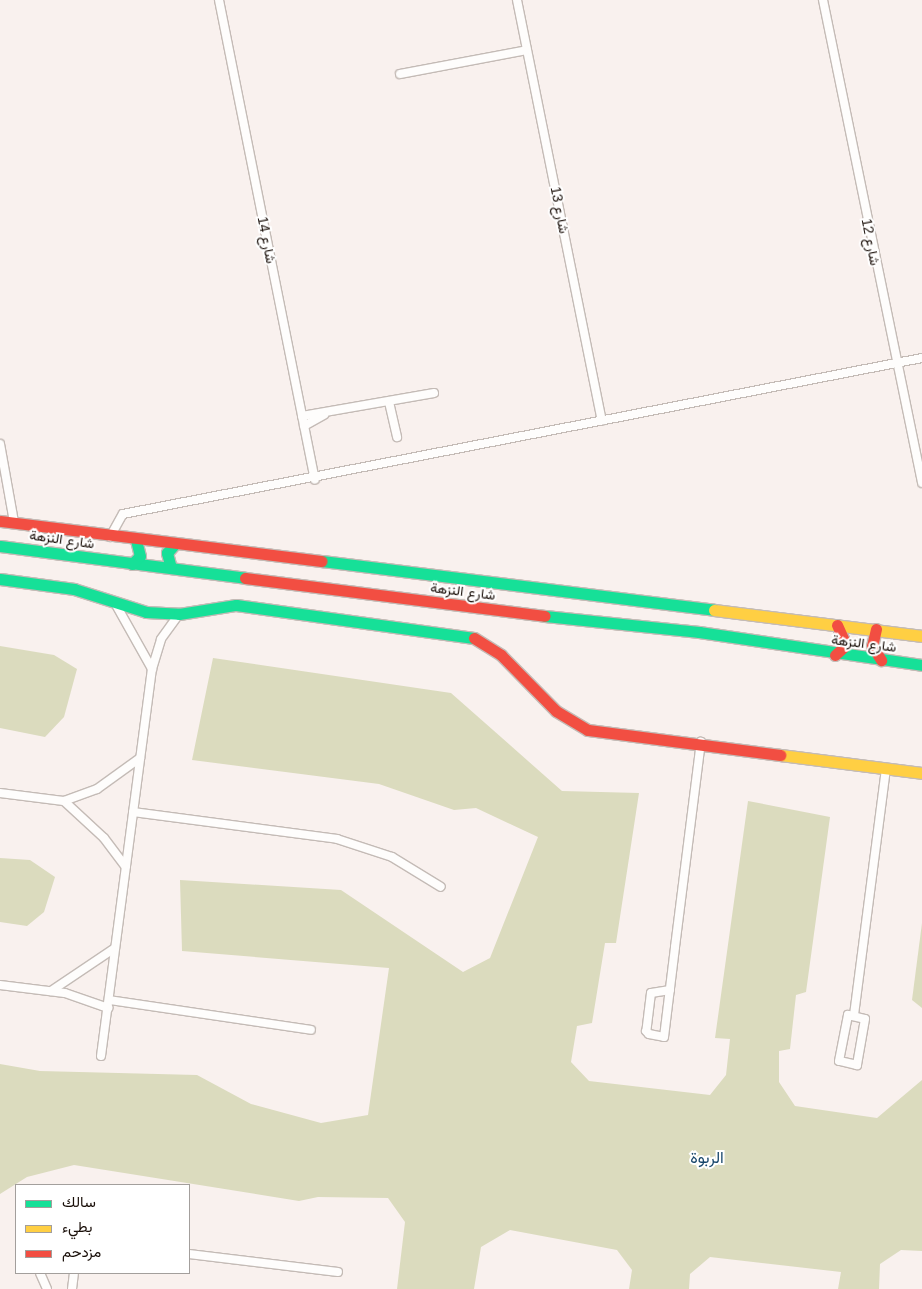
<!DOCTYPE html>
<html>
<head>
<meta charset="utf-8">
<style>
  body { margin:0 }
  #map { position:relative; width:922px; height:1289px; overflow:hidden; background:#f9f1ee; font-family:Helvetica,Vazirmatn,sans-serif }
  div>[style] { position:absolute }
  .green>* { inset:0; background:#dbdbbe }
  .roads { filter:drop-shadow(1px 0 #c4bbb6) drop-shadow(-1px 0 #c4bbb6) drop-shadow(0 1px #c4bbb6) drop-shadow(0 -1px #c4bbb6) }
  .street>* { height:8px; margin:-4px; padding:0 4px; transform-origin:4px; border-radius:4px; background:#fefdfc }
  .fast>* { height:11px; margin:-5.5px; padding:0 5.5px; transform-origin:5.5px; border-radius:5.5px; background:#16e098 }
  .slow>* { height:11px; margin:-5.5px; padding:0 5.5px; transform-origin:5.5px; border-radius:5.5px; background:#ffcf43 }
  .jam>* { height:11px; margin:-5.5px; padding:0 5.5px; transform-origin:5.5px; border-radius:5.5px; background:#f24e42 }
  span { translate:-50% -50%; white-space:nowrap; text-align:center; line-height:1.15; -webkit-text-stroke:4px #fff; paint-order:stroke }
  .street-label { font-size:14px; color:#190e08 }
  .quarter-label { font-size:16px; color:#16456a }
  .legend { position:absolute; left:15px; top:1184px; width:175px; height:90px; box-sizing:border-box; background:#fff; border:1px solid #a39f9c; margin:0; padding:6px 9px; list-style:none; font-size:15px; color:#190e08 }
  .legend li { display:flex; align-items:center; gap:10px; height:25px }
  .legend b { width:25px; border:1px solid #a39f9c }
</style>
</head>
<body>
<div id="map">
  <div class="green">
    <i style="clip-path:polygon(0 646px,54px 655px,77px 669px,64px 717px,45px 737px,0 728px)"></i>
    <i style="clip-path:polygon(213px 658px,451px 693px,562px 791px,639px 793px,616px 943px,605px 943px,592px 1023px,577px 1026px,571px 1062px,589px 1081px,710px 1095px,726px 1075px,730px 1039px,715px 1038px,748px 801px,830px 817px,806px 992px,796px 995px,790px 1049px,779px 1051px,779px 1082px,795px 1106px,877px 1118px,922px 1080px,922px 1251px,901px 1250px,880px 1264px,879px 1289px,838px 1289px,841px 1272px,710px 1257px,690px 1274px,689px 1289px,629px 1289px,632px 1270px,617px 1250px,510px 1230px,481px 1247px,474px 1289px,397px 1289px,405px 1222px,388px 1198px,318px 1197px,299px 1201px,74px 1165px,27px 1177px,0 1194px,0 1064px,40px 1071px,197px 1075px,251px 1104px,321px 1123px,368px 1115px,389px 968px,182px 951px,180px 880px,341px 890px,463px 972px,490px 958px,538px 837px,476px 808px,454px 810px,379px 784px,192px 760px)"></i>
    <i style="clip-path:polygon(0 858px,30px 860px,55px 877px,44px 912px,27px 926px,0 922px)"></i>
    <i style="clip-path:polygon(922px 923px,922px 1008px,912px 1000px)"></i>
  </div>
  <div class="roads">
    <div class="street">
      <i style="left:219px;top:0;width:489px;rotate:78.7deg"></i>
      <i style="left:517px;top:0;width:429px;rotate:78.6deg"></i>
      <i style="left:823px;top:0;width:493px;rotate:78.4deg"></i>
      <i style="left:400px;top:74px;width:129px;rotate:-10.7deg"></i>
      <i style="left:389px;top:402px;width:36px;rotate:77deg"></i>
      <i style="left:302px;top:416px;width:134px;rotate:-9.9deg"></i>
      <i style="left:304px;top:426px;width:23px;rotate:-29deg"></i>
      <i style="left:0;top:444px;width:79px;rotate:79.8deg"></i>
      <i style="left:110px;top:537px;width:26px;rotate:-61deg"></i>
      <i style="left:123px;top:514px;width:814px;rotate:-11.05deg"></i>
      <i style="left:115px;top:603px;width:76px;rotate:60.7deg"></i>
      <i style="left:0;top:793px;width:64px;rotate:7.1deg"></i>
      <i style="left:64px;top:801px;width:35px;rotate:-20deg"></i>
      <i style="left:97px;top:789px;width:53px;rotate:-35.8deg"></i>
      <i style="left:64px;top:801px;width:54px;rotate:42.8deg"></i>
      <i style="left:104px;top:838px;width:36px;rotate:53deg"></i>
      <i style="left:133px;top:812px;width:206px;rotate:7.5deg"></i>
      <i style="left:337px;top:839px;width:58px;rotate:18.1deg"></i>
      <i style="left:392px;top:857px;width:57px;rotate:31.5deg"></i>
      <i style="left:0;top:985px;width:65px;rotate:7deg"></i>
      <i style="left:65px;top:993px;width:46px;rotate:19.2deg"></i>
      <i style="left:670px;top:990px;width:19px;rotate:171deg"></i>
      <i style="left:651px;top:993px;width:38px;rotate:97deg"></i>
      <i style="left:646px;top:1031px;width:4px;rotate:45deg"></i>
      <i style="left:649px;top:1034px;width:15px;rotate:11deg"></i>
      <i style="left:664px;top:1037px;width:91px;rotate:-83deg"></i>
      <i style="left:675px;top:947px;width:207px;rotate:-82.8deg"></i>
      <i style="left:51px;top:991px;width:77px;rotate:-33.9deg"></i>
      <i style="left:109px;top:1000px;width:204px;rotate:8.4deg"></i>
      <i style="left:848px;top:1015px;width:17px;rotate:13deg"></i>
      <i style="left:865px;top:1019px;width:47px;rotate:99.9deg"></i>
      <i style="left:857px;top:1065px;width:18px;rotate:-167deg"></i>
      <i style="left:839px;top:1061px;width:47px;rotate:-78.9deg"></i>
      <i style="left:854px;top:1015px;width:249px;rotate:-82.6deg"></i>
      <i style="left:101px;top:1056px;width:390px;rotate:-82.5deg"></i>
      <i style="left:152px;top:669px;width:31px;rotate:-73deg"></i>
      <i style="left:161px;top:639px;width:31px;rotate:-54deg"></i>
      <i style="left:189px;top:1254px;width:150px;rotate:6.9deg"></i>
      <i style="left:40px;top:1273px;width:17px;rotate:66deg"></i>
      <i style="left:72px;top:1289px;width:16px;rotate:-83deg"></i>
    </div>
    <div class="fast">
      <i style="left:0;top:546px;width:247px;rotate:7.4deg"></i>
      <i style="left:322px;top:561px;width:395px;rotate:7.1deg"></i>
      <i style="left:132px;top:564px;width:11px;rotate:-45deg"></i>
      <i style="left:140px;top:556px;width:16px;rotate:-104deg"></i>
      <i style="left:171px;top:568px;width:16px;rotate:-105deg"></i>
      <i style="left:167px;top:553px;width:11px;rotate:-49deg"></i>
      <i style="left:0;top:579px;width:75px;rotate:7.7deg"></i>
      <i style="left:74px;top:589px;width:76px;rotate:17.7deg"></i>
      <i style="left:146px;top:612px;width:33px;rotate:3deg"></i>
      <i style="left:179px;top:614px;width:58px;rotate:-9deg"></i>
      <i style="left:236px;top:605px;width:240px;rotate:7.9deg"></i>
      <i style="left:545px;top:616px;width:155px;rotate:5.9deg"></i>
      <i style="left:699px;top:632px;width:225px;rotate:8.4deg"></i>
    </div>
    <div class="slow">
      <i style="left:714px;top:610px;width:210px;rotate:7.1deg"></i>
      <i style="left:780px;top:755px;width:143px;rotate:7.2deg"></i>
    </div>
    <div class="jam">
      <i style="left:0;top:521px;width:324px;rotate:7.1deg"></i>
      <i style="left:245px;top:578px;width:302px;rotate:7.2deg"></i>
      <i style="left:876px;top:629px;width:17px;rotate:103deg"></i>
      <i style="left:872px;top:646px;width:17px;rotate:57deg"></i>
      <i style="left:474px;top:638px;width:32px;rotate:32deg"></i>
      <i style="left:501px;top:655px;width:78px;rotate:45.5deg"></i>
      <i style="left:556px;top:711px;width:37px;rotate:31deg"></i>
      <i style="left:588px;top:730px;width:194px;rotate:7.4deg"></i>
      <i style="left:835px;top:655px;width:15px;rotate:-42deg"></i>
      <i style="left:846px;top:645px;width:22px;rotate:-114deg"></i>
    </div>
  </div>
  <div class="street-label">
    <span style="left:560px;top:210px;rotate:79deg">شارع 13</span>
    <span style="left:267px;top:240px;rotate:79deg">شارع 14</span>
    <span style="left:871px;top:242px;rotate:79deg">شارع 12</span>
    <span style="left:62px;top:539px;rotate:8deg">شارع النزهة</span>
    <span style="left:463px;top:591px;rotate:7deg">شارع النزهة</span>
    <span style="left:864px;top:643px;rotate:7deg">شارع النزهة</span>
  </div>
  <div class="quarter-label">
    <span style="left:707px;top:1158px">الربوة</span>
  </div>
  <ul class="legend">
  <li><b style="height:6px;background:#16e098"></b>سالك</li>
  <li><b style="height:6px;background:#ffcf43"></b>بطيء</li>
  <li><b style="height:6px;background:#f24e42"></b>مزدحم</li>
  </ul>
</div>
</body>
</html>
